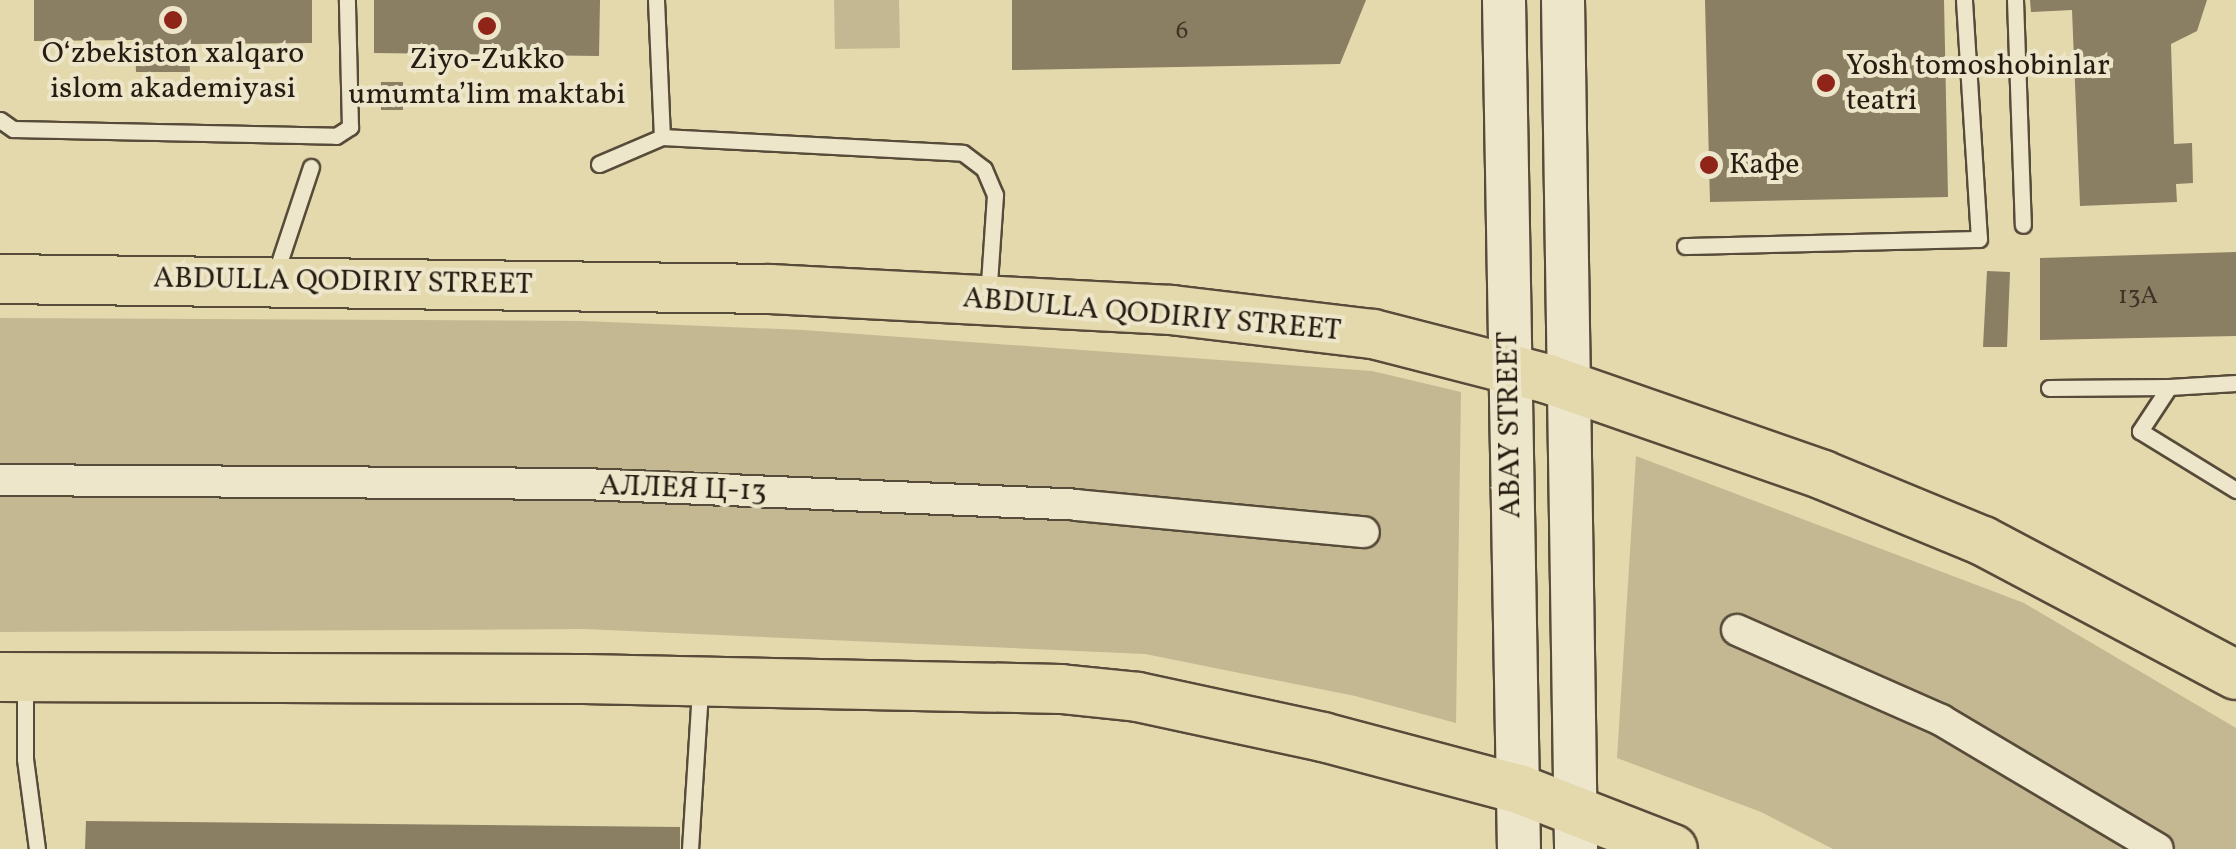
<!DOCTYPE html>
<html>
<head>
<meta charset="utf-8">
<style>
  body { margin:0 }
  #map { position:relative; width:2236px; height:849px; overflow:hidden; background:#e4d8ad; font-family:Vollkorn,serif }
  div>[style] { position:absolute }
  .green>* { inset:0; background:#c4b893 }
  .building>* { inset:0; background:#8a7e63 }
  .roads { filter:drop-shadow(2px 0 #574b39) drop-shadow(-2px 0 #574b39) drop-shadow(0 2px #574b39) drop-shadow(0 -2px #574b39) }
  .lane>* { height:15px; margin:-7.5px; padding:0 7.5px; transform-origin:7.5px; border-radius:7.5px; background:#ede6ca }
  .street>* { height:30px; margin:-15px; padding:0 15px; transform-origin:15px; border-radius:15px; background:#ede6ca }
  .secondary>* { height:42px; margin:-21px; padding:0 21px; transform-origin:21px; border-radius:21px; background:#ede6ca }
  .primary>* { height:48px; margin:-24px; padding:0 24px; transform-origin:24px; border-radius:24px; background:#e4d8ad }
  .dots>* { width:28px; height:28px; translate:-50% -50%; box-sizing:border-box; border:5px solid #ede6ca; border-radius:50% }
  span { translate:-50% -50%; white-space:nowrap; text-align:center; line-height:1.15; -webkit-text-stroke:8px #ede6ca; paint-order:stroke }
  .number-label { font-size:25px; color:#403426 }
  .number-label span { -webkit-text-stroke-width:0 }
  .poi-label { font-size:30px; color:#281c12 }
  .left { translate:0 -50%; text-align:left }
  .street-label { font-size:30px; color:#281c12 }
</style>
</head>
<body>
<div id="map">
  <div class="green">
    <i style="clip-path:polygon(834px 0,899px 0,900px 48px,835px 49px)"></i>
    <i style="clip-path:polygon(0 318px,583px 321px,803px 330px,1372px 371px,1461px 392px,1456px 723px,1355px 696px,1145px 654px,584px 629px,0 632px)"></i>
    <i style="clip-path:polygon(1636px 456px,2024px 603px,2236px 728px,2236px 849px,1833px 849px,1761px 812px,1617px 758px)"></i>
  </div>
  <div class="building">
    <i style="clip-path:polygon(34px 0,312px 0,312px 43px,189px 44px,190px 72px,136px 72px,135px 40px,34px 41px)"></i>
    <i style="clip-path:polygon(374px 0,600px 0,599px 56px,374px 53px)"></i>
    <i style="clip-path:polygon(1012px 0,1366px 0,1340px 64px,1012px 70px)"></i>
    <i style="clip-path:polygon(1705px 0,1944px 0,1948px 197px,1710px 202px)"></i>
    <i style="clip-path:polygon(2030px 0,2207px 0,2197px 31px,2171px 44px,2174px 144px,2192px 143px,2193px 183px,2176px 184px,2177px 202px,2080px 206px,2072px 10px,2031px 12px)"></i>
    <i style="clip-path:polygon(381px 82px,403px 82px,403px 110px,381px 110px)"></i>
    <i style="clip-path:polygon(2236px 252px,2236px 336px,2040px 340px,2040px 258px)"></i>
    <i style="clip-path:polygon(1987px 271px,2010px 272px,2007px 347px,1983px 347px)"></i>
    <i style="clip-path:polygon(86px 821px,680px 827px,680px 849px,85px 849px)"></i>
  </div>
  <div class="roads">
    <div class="lane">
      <i style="left:656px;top:0;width:137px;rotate:87.5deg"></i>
      <i style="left:2015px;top:0;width:225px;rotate:88deg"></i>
      <i style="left:0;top:120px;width:16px;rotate:35deg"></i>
      <i style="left:13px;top:129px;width:323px;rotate:1.2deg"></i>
      <i style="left:336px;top:136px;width:17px;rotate:-33deg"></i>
      <i style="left:350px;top:127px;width:127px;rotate:-91.4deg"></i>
      <i style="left:599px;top:164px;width:69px;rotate:-23.2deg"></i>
      <i style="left:662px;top:137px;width:301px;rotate:3deg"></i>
      <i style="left:963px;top:153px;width:26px;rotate:37deg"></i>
      <i style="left:984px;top:169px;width:28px;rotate:67deg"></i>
      <i style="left:995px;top:195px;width:102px;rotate:93.9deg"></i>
      <i style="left:1685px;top:246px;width:294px;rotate:-1.4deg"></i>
      <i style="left:1979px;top:239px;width:239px;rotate:-93.6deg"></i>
      <i style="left:274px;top:278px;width:117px;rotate:-71.6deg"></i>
      <i style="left:2236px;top:383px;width:67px;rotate:176.6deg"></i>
      <i style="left:2169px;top:387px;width:53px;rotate:123.4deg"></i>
      <i style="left:2140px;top:431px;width:113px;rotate:31.6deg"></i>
      <i style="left:2049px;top:388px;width:120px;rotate:-0.5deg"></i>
      <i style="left:25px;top:681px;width:78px;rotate:90deg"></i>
      <i style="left:25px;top:759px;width:91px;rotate:82.4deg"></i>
      <i style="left:690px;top:849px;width:161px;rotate:-86.4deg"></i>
    </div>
    <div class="street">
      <i style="left:0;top:480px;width:584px;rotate:0.39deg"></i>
      <i style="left:584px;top:484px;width:492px;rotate:2.4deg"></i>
      <i style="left:1076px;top:505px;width:289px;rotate:5.4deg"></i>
      <i style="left:1737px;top:630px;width:223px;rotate:23.8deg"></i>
      <i style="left:1941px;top:720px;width:252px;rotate:30.7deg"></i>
    </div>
    <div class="secondary">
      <i style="left:1504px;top:0;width:849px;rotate:88.99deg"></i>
      <i style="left:1563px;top:0;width:849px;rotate:89.12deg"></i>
    </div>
    <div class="primary">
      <i style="left:0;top:279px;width:770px;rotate:0.74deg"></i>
      <i style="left:770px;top:289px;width:402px;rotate:3deg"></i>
      <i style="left:1171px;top:310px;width:203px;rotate:6.8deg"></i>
      <i style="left:1373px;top:334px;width:181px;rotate:14.4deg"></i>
      <i style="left:1548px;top:379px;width:291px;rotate:19.2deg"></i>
      <i style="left:1823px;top:475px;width:173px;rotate:22.4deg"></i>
      <i style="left:1983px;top:541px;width:286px;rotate:27.9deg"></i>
      <i style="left:0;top:677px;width:584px;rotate:0.2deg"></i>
      <i style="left:584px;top:679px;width:477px;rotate:1.2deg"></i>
      <i style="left:1061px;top:689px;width:77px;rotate:5.9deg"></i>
      <i style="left:1138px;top:697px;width:189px;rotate:12.2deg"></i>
      <i style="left:1323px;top:737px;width:203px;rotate:14.9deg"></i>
      <i style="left:1519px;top:789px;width:165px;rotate:21.3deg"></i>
    </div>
  </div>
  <div class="dots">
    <i style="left:173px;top:20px;background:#8f2418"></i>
    <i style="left:487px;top:26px;background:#8f2418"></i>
    <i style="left:1826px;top:83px;background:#8f2418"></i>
    <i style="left:1709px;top:165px;background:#8f2418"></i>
  </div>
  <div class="number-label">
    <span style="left:1182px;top:32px">6</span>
    <span style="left:2138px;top:297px">13A</span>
  </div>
  <div class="poi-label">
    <span style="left:173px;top:71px">Oʻzbekiston xalqaro<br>islom akademiyasi</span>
    <span style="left:487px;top:77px">Ziyo-Zukko<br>umumta’lim maktabi</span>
    <span class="left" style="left:1846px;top:83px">Yosh tomoshobinlar<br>teatri</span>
    <span class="left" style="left:1729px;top:165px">Кафе</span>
  </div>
  <div class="street-label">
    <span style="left:343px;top:282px;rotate:1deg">ABDULLA QODIRIY STREET</span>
    <span style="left:1152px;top:315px;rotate:5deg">ABDULLA QODIRIY STREET</span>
    <span style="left:1510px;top:425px;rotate:-91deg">ABAY STREET</span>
    <span style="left:683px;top:489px;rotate:2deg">АЛЛЕЯ Ц-13</span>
  </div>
</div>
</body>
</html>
